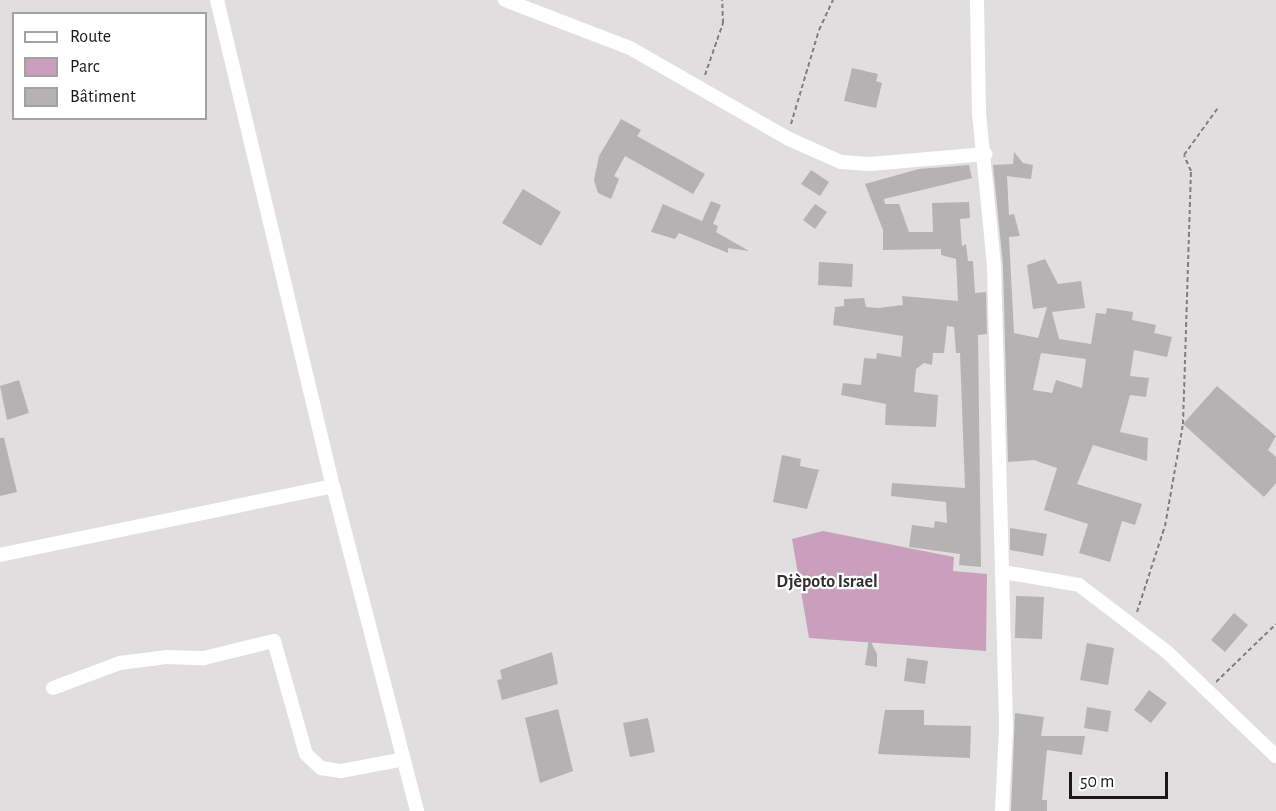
<!DOCTYPE html>
<html>
<head>
<meta charset="utf-8">
<style>
  body { margin:0 }
  #map { position:relative; width:1276px; height:811px; overflow:hidden; background:#e1dee0; font-family:"Alegreya Sans",sans-serif }
  div>[style] { position:absolute }
  .green>* { inset:0; background:#ca9fbb }
  .building>* { inset:0; background:#b5b2b4 }
  .path>* { height:2px; margin-top:-1px; transform-origin:0; background:repeating-linear-gradient(90deg,#7f7d7e 0 4.5px,transparent 0 7.5px) }
  .minor>* { height:14px; margin:-7px; padding:0 7px; transform-origin:7px; border-radius:7px; background:#fff }
  span { translate:-50% -50%; white-space:nowrap; text-align:center; line-height:1.15; -webkit-text-stroke:4.5px #fff; paint-order:stroke }
  .neighbourhood-label { font-size:18px; color:#333032; font-weight:700 }
  .legend { position:absolute; left:12px; top:12px; width:195px; height:108px; box-sizing:border-box; background:#fff; border:2px solid #a3a2a3; margin:0; padding:8px 10px; list-style:none; font-size:18px; color:#191718 }
  .legend li { display:flex; align-items:center; gap:12px; height:30px }
  .legend b { width:30px; border:2px solid #a3a2a3 }
  .scale { position:absolute; left:1069px; top:772px; width:99px; height:27px; box-sizing:border-box; border:3px solid #191718; border-top:0; padding-left:8px; font-size:18px; line-height:21px; white-space:nowrap; color:#191718; -webkit-text-stroke:4px #fff; paint-order:stroke }
</style>
</head>
<body>
<div id="map">
  <div class="green">
    <i style="clip-path:polygon(823px 531px,954px 557px,953px 571px,987px 574px,986px 651px,809px 638px,792px 539px)"></i>
  </div>
  <div class="building">
    <i style="clip-path:polygon(852px 68px,878px 74px,876px 81px,882px 83px,876px 108px,844px 101px)"></i>
    <i style="clip-path:polygon(621px 119px,641px 130px,637px 136px,705px 174px,693px 194px,625px 156px,614px 176px,619px 179px,611px 199px,598px 193px,594px 180px,599px 156px)"></i>
    <i style="clip-path:polygon(evenodd,1014px 152px,1023px 163px,1033px 165px,1031px 179px,1007px 176px,1009px 215px,1014px 214px,1020px 236px,1009px 237px,1014px 333px,1038px 338px,1047px 307px,1033px 309px,1027px 265px,1045px 259px,1058px 284px,1081px 281px,1085px 308px,1052px 312px,1059px 339px,1091px 344px,1096px 313px,1106px 314px,1107px 308px,1133px 312px,1132px 320px,1156px 325px,1154px 333px,1172px 337px,1167px 357px,1134px 350px,1130px 376px,1149px 378px,1146px 397px,1130px 395px,1120px 432px,1148px 438px,1147px 461px,1093px 445px,1077px 484px,1142px 504px,1135px 525px,1122px 521px,1110px 562px,1079px 553px,1088px 524px,1044px 510px,1057px 468px,1034px 460px,1008px 462px,1003px 265px,993px 165px,1013px 164px,1014px 152px,1041px 353px,1086px 359px,1082px 388px,1056px 380px,1052px 393px,1033px 390px,1041px 353px)"></i>
    <i style="clip-path:polygon(969px 165px,972px 178px,884px 199px,885px 204px,899px 204px,909px 232px,933px 232px,932px 203px,969px 202px,970px 218px,960px 219px,962px 246px,966px 244px,968px 261px,973px 261px,975px 293px,986px 292px,987px 334px,978px 335px,981px 567px,959px 565px,960px 554px,909px 547px,912px 525px,934px 528px,935px 521px,947px 523px,946px 502px,891px 496px,892px 483px,965px 488px,960px 353px,956px 353px,954px 327px,947px 326px,944px 353px,933px 353px,932px 365px,924px 363px,916px 369px,914px 392px,938px 395px,936px 427px,885px 425px,886px 404px,841px 395px,843px 383px,861px 385px,864px 358px,876px 359px,877px 353px,901px 357px,903px 336px,833px 325px,835px 307px,844px 306px,844px 299px,864px 298px,866px 307px,878px 308px,903px 305px,902px 296px,958px 301px,956px 259px,941px 255px,941px 249px,883px 250px,883px 230px,865px 184px,919px 169px)"></i>
    <i style="clip-path:polygon(811px 170px,829px 182px,820px 196px,801px 184px)"></i>
    <i style="clip-path:polygon(523px 189px,561px 212px,541px 246px,502px 223px)"></i>
    <i style="clip-path:polygon(711px 201px,721px 205px,713px 224px,718px 226px,716px 232px,749px 251px,728px 248px,728px 253px,679px 233px,675px 239px,651px 232px,663px 204px,702px 221px)"></i>
    <i style="clip-path:polygon(815px 204px,827px 212px,815px 229px,803px 220px)"></i>
    <i style="clip-path:polygon(819px 262px,853px 264px,852px 287px,818px 285px)"></i>
    <i style="clip-path:polygon(19px 380px,29px 413px,7px 420px,0 386px)"></i>
    <i style="clip-path:polygon(1217px 386px,1276px 436px,1268px 450px,1276px 457px,1276px 483px,1264px 497px,1183px 424px)"></i>
    <i style="clip-path:polygon(0 438px,4px 438px,17px 492px,0 496px)"></i>
    <i style="clip-path:polygon(782px 455px,801px 459px,800px 466px,819px 470px,807px 509px,773px 502px)"></i>
    <i style="clip-path:polygon(1010px 528px,1047px 534px,1043px 556px,1010px 550px)"></i>
    <i style="clip-path:polygon(1016px 596px,1044px 597px,1042px 639px,1015px 638px)"></i>
    <i style="clip-path:polygon(1234px 613px,1248px 625px,1225px 652px,1211px 640px)"></i>
    <i style="clip-path:polygon(869px 638px,877px 654px,877px 667px,865px 665px)"></i>
    <i style="clip-path:polygon(1087px 643px,1114px 648px,1108px 685px,1080px 680px)"></i>
    <i style="clip-path:polygon(552px 652px,558px 684px,502px 700px,497px 680px,502px 679px,500px 670px)"></i>
    <i style="clip-path:polygon(907px 658px,928px 661px,925px 684px,904px 681px)"></i>
    <i style="clip-path:polygon(1149px 690px,1167px 703px,1151px 723px,1134px 710px)"></i>
    <i style="clip-path:polygon(1087px 707px,1111px 711px,1108px 732px,1084px 728px)"></i>
    <i style="clip-path:polygon(558px 709px,573px 771px,540px 783px,525px 718px)"></i>
    <i style="clip-path:polygon(885px 710px,924px 710px,924px 725px,971px 726px,970px 758px,878px 754px)"></i>
    <i style="clip-path:polygon(1015px 713px,1044px 717px,1041px 736px,1085px 736px,1082px 755px,1047px 750px,1042px 800px,1047px 800px,1047px 811px,1011px 811px)"></i>
    <i style="clip-path:polygon(648px 718px,655px 752px,630px 757px,623px 723px)"></i>
  </div>
  <div class="path">
    <i style="left:705px;top:75px;width:55px;rotate:-70.9deg"></i>
    <i style="left:723px;top:23px;width:23px;rotate:-92deg"></i>
    <i style="left:791px;top:124px;width:98px;rotate:-73.4deg"></i>
    <i style="left:819px;top:30px;width:33px;rotate:-65deg"></i>
    <i style="left:1137px;top:612px;width:90px;rotate:-72deg"></i>
    <i style="left:1165px;top:526px;width:104px;rotate:-80deg"></i>
    <i style="left:1183px;top:424px;width:253px;rotate:-88.2deg"></i>
    <i style="left:1191px;top:171px;width:17px;rotate:-114deg"></i>
    <i style="left:1184px;top:155px;width:57px;rotate:-54.3deg"></i>
    <i style="left:1216px;top:682px;width:83px;rotate:-44deg"></i>
  </div>
  <div class="minor">
    <i style="left:217px;top:0;width:500px;rotate:76.6deg"></i>
    <i style="left:333px;top:486px;width:336px;rotate:75.5deg"></i>
    <i style="left:505px;top:0;width:134px;rotate:21deg"></i>
    <i style="left:630px;top:48px;width:183px;rotate:29.8deg"></i>
    <i style="left:789px;top:139px;width:57px;rotate:23.9deg"></i>
    <i style="left:841px;top:162px;width:29px;rotate:4deg"></i>
    <i style="left:870px;top:164px;width:116px;rotate:-4.9deg"></i>
    <i style="left:977px;top:0;width:113px;rotate:89deg"></i>
    <i style="left:979px;top:113px;width:153px;rotate:84.4deg"></i>
    <i style="left:994px;top:265px;width:464px;rotate:88.5deg"></i>
    <i style="left:1006px;top:729px;width:82px;rotate:92.8deg"></i>
    <i style="left:0;top:555px;width:340px;rotate:-11.7deg"></i>
    <i style="left:1003px;top:572px;width:77px;rotate:9.7deg"></i>
    <i style="left:1079px;top:585px;width:111px;rotate:37.3deg"></i>
    <i style="left:1167px;top:652px;width:151px;rotate:43.7deg"></i>
    <i style="left:53px;top:688px;width:72px;rotate:-20.5deg"></i>
    <i style="left:120px;top:663px;width:46px;rotate:-7.4deg"></i>
    <i style="left:166px;top:657px;width:38px;rotate:2deg"></i>
    <i style="left:204px;top:658px;width:72px;rotate:-13.7deg"></i>
    <i style="left:274px;top:641px;width:117px;rotate:74.2deg"></i>
    <i style="left:306px;top:754px;width:21px;rotate:43deg"></i>
    <i style="left:321px;top:768px;width:20px;rotate:9deg"></i>
    <i style="left:341px;top:771px;width:64px;rotate:-10.8deg"></i>
  </div>
  <div class="neighbourhood-label">
    <span style="left:827px;top:582px">Djèpoto Israel</span>
  </div>
  <ul class="legend">
  <li><b style="height:8px;background:#fff"></b>Route</li>
  <li><b style="height:16px;background:#ca9fbb"></b>Parc</li>
  <li><b style="height:16px;background:#b5b2b4"></b>Bâtiment</li>
  </ul>
  <div class="scale">50 m</div>
</div>
</body>
</html>
